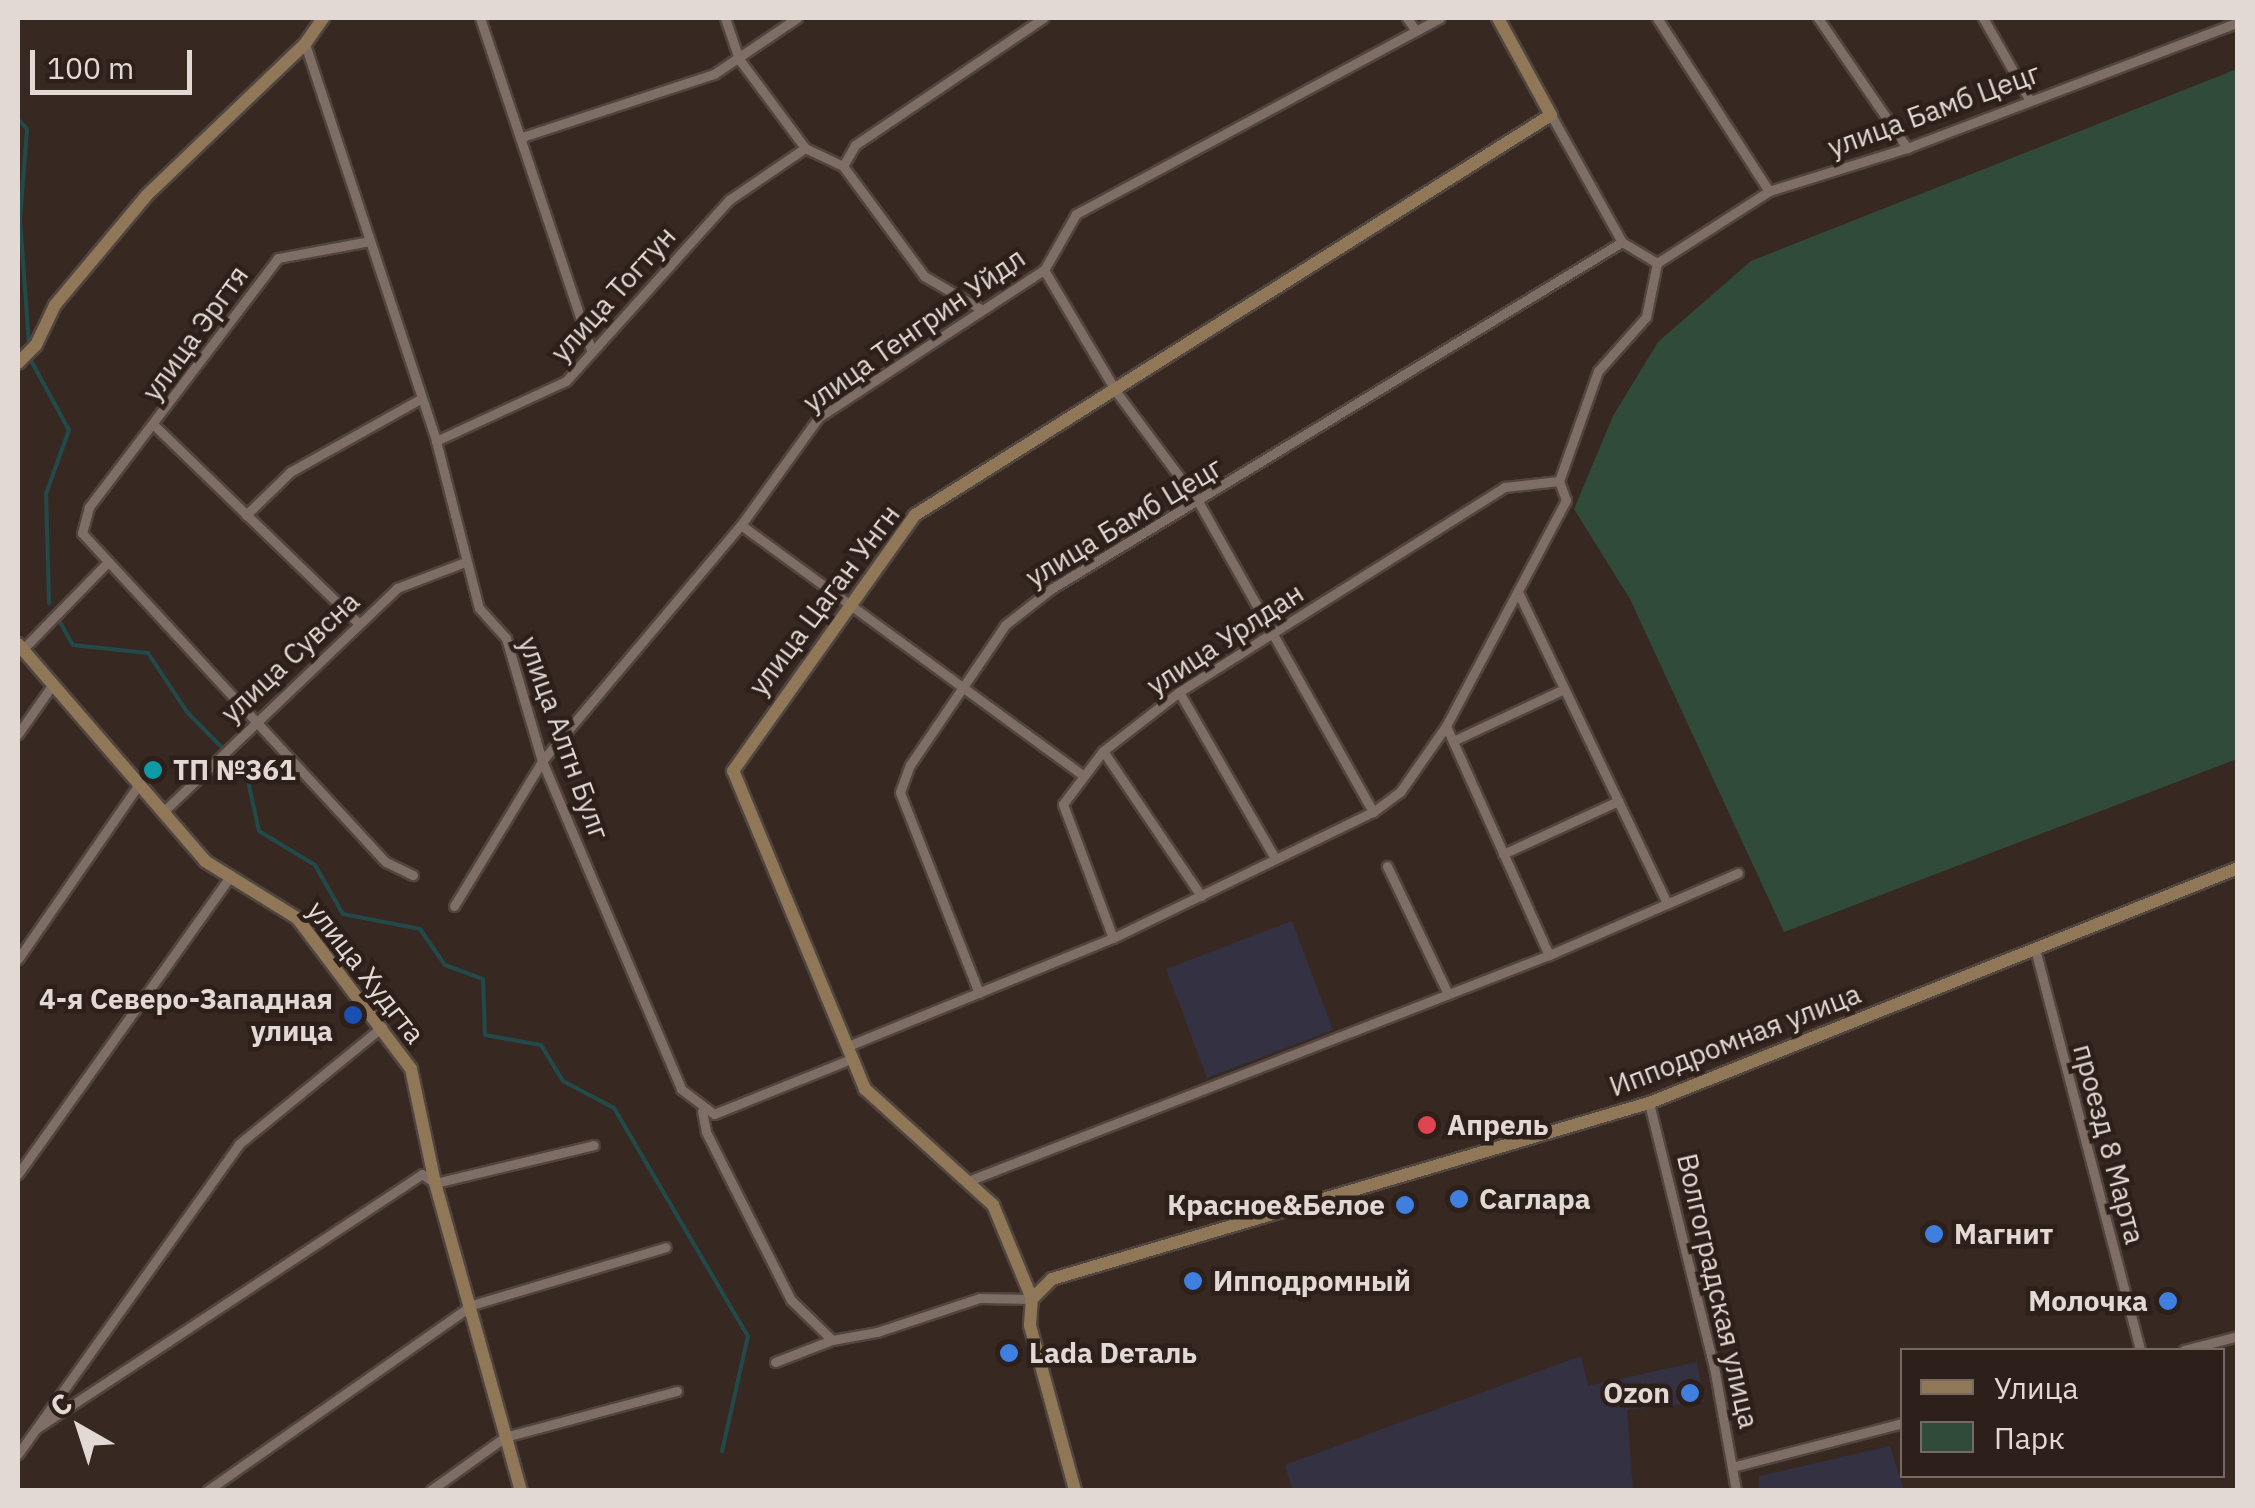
<!DOCTYPE html>
<html>
<head>
<meta charset="utf-8">
<style>
  body { margin:0 }
  #map { position:relative; width:2255px; height:1508px; overflow:hidden; background:#372822; font-family:"IBM Plex Sans",sans-serif }
  div>[style] { position:absolute }
  .education>* { inset:0; background:#343142 }
  .green>* { inset:0; background:#304b3a }
  .stream>* { height:4px; margin:-2px; padding:0 2px; transform-origin:2px; border-radius:2px; background:#234a4a }
  .roads { filter:drop-shadow(2px 0 #51453f) drop-shadow(-2px 0 #51453f) drop-shadow(0 2px #51453f) drop-shadow(0 -2px #51453f) }
  .street>* { height:9px; margin:-4.5px; padding:0 4.5px; transform-origin:4.5px; border-radius:4.5px; background:#7f6e66 }
  .secondary>* { height:12px; margin:-6px; padding:0 6px; transform-origin:6px; border-radius:6px; background:#8f7757 }
  .dots>* { width:28px; height:28px; translate:-50% -50%; box-sizing:border-box; border:5px solid #2d1f19; border-radius:50% }
  span { translate:-50% -50%; white-space:nowrap; text-align:center; line-height:1.15; -webkit-text-stroke:9px #2d1f19; paint-order:stroke }
  .street-label { font-size:28px; color:#e2d8d4 }
  .poi-label { font-size:28px; color:#e2d8d4; font-weight:700 }
  .left { translate:0 -50%; text-align:left }
  .right { translate:-100% -50%; text-align:right }
  .frame { position:absolute; inset:0; border:20px solid #e2d8d4; pointer-events:none }
  .legend { position:absolute; left:1900px; top:1348px; width:325px; height:130px; box-sizing:border-box; background:#2d1f19; border:2px solid #756964; margin:0; padding:12px 18px; list-style:none; font-size:30px; color:#e2d8d4 }
  .legend li { display:flex; align-items:center; gap:20px; height:50px }
  .legend b { width:50px; border:2px solid #756964 }
  .north { position:absolute; left:30px; top:1378px; width:100px; height:100px; -webkit-text-stroke:8px #2d1f19; paint-order:stroke; rotate:321deg; font-size:28px; font-weight:700; line-height:40px; text-align:center; color:#e2d8d4 }
  .north::after { content:''; display:block; margin:auto; width:35px; height:45px; background:#e2d8d4; clip-path:polygon(50% 0,100% 100%,50% 72%,0 100%) }
  .scale { position:absolute; left:30px; top:50px; width:162px; height:45px; box-sizing:border-box; border:5px solid #e2d8d4; border-top:0; padding-left:12px; font-size:30px; line-height:35px; white-space:nowrap; color:#e2d8d4; -webkit-text-stroke:8px #2d1f19; paint-order:stroke }
</style>
</head>
<body>
<div id="map">
  <div class="education">
    <i style="clip-path:polygon(1292px 921px,1333px 1030px,1207px 1078px,1166px 969px)"></i>
    <i style="clip-path:polygon(1581px 1356px,1588px 1386px,1697px 1362px,1704px 1402px,1627px 1410px,1633px 1490px,1292px 1490px,1285px 1465px)"></i>
    <i style="clip-path:polygon(1890px 1446px,1904px 1490px,1759px 1490px,1759px 1476px)"></i>
  </div>
  <div class="green">
    <i style="clip-path:polygon(2237px 69px,2237px 759px,1784px 932px,1630px 599px,1574px 509px,1613px 416px,1658px 342px,1751px 261px)"></i>
  </div>
  <div class="stream">
    <i style="left:18px;top:119px;width:13px;rotate:48deg"></i>
    <i style="left:27px;top:129px;width:90px;rotate:94.4deg"></i>
    <i style="left:20px;top:219px;width:126px;rotate:85.9deg"></i>
    <i style="left:29px;top:357px;width:83px;rotate:61.3deg"></i>
    <i style="left:69px;top:430px;width:68px;rotate:109.8deg"></i>
    <i style="left:46px;top:494px;width:109px;rotate:88.4deg"></i>
    <i style="left:60px;top:622px;width:26px;rotate:61deg"></i>
    <i style="left:73px;top:645px;width:75px;rotate:6.1deg"></i>
    <i style="left:148px;top:653px;width:71px;rotate:56.5deg"></i>
    <i style="left:187px;top:712px;width:84px;rotate:45.5deg"></i>
    <i style="left:246px;top:772px;width:60px;rotate:77.6deg"></i>
    <i style="left:259px;top:831px;width:66px;rotate:31.3deg"></i>
    <i style="left:315px;top:865px;width:56px;rotate:60.3deg"></i>
    <i style="left:343px;top:914px;width:78px;rotate:11deg"></i>
    <i style="left:420px;top:929px;width:44px;rotate:55.2deg"></i>
    <i style="left:445px;top:965px;width:40px;rotate:20.2deg"></i>
    <i style="left:483px;top:979px;width:56px;rotate:88deg"></i>
    <i style="left:485px;top:1035px;width:57px;rotate:10.1deg"></i>
    <i style="left:541px;top:1045px;width:42px;rotate:58.6deg"></i>
    <i style="left:563px;top:1081px;width:58px;rotate:27.9deg"></i>
    <i style="left:614px;top:1108px;width:264px;rotate:59.6deg"></i>
    <i style="left:748px;top:1336px;width:118px;rotate:102.7deg"></i>
  </div>
  <div class="roads">
    <div class="street">
      <i style="left:480px;top:18px;width:349px;rotate:71.5deg"></i>
      <i style="left:725px;top:18px;width:43px;rotate:71.1deg"></i>
      <i style="left:739px;top:59px;width:111px;rotate:53.4deg"></i>
      <i style="left:805px;top:148px;width:42px;rotate:25.3deg"></i>
      <i style="left:843px;top:166px;width:137px;rotate:53.6deg"></i>
      <i style="left:924px;top:276px;width:66px;rotate:30.1deg"></i>
      <i style="left:1407px;top:18px;width:16px;rotate:55deg"></i>
      <i style="left:1657px;top:18px;width:206px;rotate:57.1deg"></i>
      <i style="left:1818px;top:18px;width:158px;rotate:55.6deg"></i>
      <i style="left:1983px;top:18px;width:93px;rotate:60.4deg"></i>
      <i style="left:305px;top:44px;width:418px;rotate:71.7deg"></i>
      <i style="left:436px;top:441px;width:172px;rotate:75.6deg"></i>
      <i style="left:479px;top:608px;width:40px;rotate:48deg"></i>
      <i style="left:506px;top:638px;width:128px;rotate:73.7deg"></i>
      <i style="left:542px;top:761px;width:356px;rotate:67deg"></i>
      <i style="left:681px;top:1089px;width:41px;rotate:37.1deg"></i>
      <i style="left:714px;top:1114px;width:150px;rotate:-21.9deg"></i>
      <i style="left:1551px;top:115px;width:145px;rotate:60.8deg"></i>
      <i style="left:1622px;top:242px;width:41px;rotate:31deg"></i>
      <i style="left:525px;top:136px;width:199px;rotate:-18.2deg"></i>
      <i style="left:714px;top:74px;width:100px;rotate:-34deg"></i>
      <i style="left:843px;top:166px;width:24px;rotate:-60deg"></i>
      <i style="left:855px;top:145px;width:227px;rotate:-34deg"></i>
      <i style="left:370px;top:241px;width:94px;rotate:169.5deg"></i>
      <i style="left:278px;top:258px;width:313px;rotate:127.2deg"></i>
      <i style="left:89px;top:507px;width:27px;rotate:105deg"></i>
      <i style="left:82px;top:533px;width:448px;rotate:47.3deg"></i>
      <i style="left:386px;top:862px;width:30px;rotate:26deg"></i>
      <i style="left:1657px;top:263px;width:133px;rotate:-32.7deg"></i>
      <i style="left:1769px;top:191px;width:145px;rotate:-17.3deg"></i>
      <i style="left:1907px;top:148px;width:354px;rotate:-20.8deg"></i>
      <i style="left:1044px;top:270px;width:143px;rotate:59.3deg"></i>
      <i style="left:1117px;top:393px;width:137px;rotate:53.3deg"></i>
      <i style="left:1199px;top:503px;width:355px;rotate:60.6deg"></i>
      <i style="left:155px;top:426px;width:283px;rotate:44.1deg"></i>
      <i style="left:436px;top:441px;width:143px;rotate:-24.8deg"></i>
      <i style="left:566px;top:381px;width:244px;rotate:-48deg"></i>
      <i style="left:729px;top:200px;width:92px;rotate:-34.4deg"></i>
      <i style="left:246px;top:515px;width:62px;rotate:-44.3deg"></i>
      <i style="left:290px;top:472px;width:149px;rotate:-29.3deg"></i>
      <i style="left:741px;top:525px;width:421px;rotate:36.2deg"></i>
      <i style="left:1518px;top:592px;width:345px;rotate:64.4deg"></i>
      <i style="left:22px;top:650px;width:120px;rotate:-45.7deg"></i>
      <i style="left:1179px;top:692px;width:192px;rotate:60deg"></i>
      <i style="left:1446px;top:726px;width:251px;rotate:65.8deg"></i>
      <i style="left:18px;top:734px;width:61px;rotate:-55deg"></i>
      <i style="left:1453px;top:741px;width:123px;rotate:-25.1deg"></i>
      <i style="left:1103px;top:751px;width:175px;rotate:55.9deg"></i>
      <i style="left:164px;top:811px;width:323px;rotate:-43.7deg"></i>
      <i style="left:397px;top:588px;width:73px;rotate:-20.9deg"></i>
      <i style="left:1503px;top:854px;width:127px;rotate:-24.7deg"></i>
      <i style="left:1387px;top:866px;width:142px;rotate:64.5deg"></i>
      <i style="left:454px;top:906px;width:170px;rotate:-58.7deg"></i>
      <i style="left:542px;top:761px;width:309px;rotate:-49.9deg"></i>
      <i style="left:741px;top:525px;width:133px;rotate:-54.2deg"></i>
      <i style="left:819px;top:417px;width:269px;rotate:-33.2deg"></i>
      <i style="left:1044px;top:270px;width:64px;rotate:-60.3deg"></i>
      <i style="left:1076px;top:214px;width:413px;rotate:-28.3deg"></i>
      <i style="left:1113px;top:938px;width:143px;rotate:-110.5deg"></i>
      <i style="left:1063px;top:804px;width:66px;rotate:-53deg"></i>
      <i style="left:1103px;top:751px;width:96px;rotate:-37.8deg"></i>
      <i style="left:1179px;top:692px;width:385px;rotate:-32.2deg"></i>
      <i style="left:1505px;top:487px;width:54px;rotate:-6.3deg"></i>
      <i style="left:2035px;top:949px;width:415px;rotate:75.3deg"></i>
      <i style="left:18px;top:959px;width:214px;rotate:-55.3deg"></i>
      <i style="left:979px;top:993px;width:216px;rotate:-111.5deg"></i>
      <i style="left:900px;top:792px;width:29px;rotate:-70deg"></i>
      <i style="left:910px;top:765px;width:169px;rotate:-55.8deg"></i>
      <i style="left:1005px;top:625px;width:58px;rotate:-38deg"></i>
      <i style="left:1051px;top:589px;width:668px;rotate:-31.29deg"></i>
      <i style="left:848px;top:1046px;width:286px;rotate:-22.2deg"></i>
      <i style="left:1113px;top:938px;width:289px;rotate:-25.9deg"></i>
      <i style="left:1373px;top:812px;width:34px;rotate:-37deg"></i>
      <i style="left:1400px;top:792px;width:80px;rotate:-55.1deg"></i>
      <i style="left:1446px;top:726px;width:256px;rotate:-62deg"></i>
      <i style="left:1566px;top:500px;width:20px;rotate:-110deg"></i>
      <i style="left:1559px;top:481px;width:117px;rotate:-70.5deg"></i>
      <i style="left:1598px;top:371px;width:72px;rotate:-48.4deg"></i>
      <i style="left:1646px;top:317px;width:55px;rotate:-78.5deg"></i>
      <i style="left:1649px;top:1103px;width:272px;rotate:76.2deg"></i>
      <i style="left:1714px;top:1367px;width:125px;rotate:79.9deg"></i>
      <i style="left:702px;top:1111px;width:21px;rotate:79deg"></i>
      <i style="left:706px;top:1132px;width:188px;rotate:63.2deg"></i>
      <i style="left:791px;top:1300px;width:57px;rotate:44.3deg"></i>
      <i style="left:832px;top:1340px;width:46px;rotate:-10.1deg"></i>
      <i style="left:877px;top:1332px;width:108px;rotate:-18.4deg"></i>
      <i style="left:979px;top:1298px;width:53px;rotate:1.1deg"></i>
      <i style="left:18px;top:1174px;width:367px;rotate:-54.5deg"></i>
      <i style="left:968px;top:1181px;width:623px;rotate:-21.26deg"></i>
      <i style="left:1549px;top:955px;width:206px;rotate:-23.5deg"></i>
      <i style="left:2184px;top:1350px;width:56px;rotate:-14.5deg"></i>
      <i style="left:775px;top:1362px;width:61px;rotate:-21.1deg"></i>
      <i style="left:37px;top:1428px;width:461px;rotate:-33.4deg"></i>
      <i style="left:422px;top:1174px;width:16px;rotate:35deg"></i>
      <i style="left:435px;top:1183px;width:163px;rotate:-13.4deg"></i>
      <i style="left:18px;top:1454px;width:381px;rotate:-54.5deg"></i>
      <i style="left:239px;top:1144px;width:185px;rotate:-39.3deg"></i>
      <i style="left:1736px;top:1466px;width:171px;rotate:-14.5deg"></i>
      <i style="left:208px;top:1490px;width:322px;rotate:-35deg"></i>
      <i style="left:472px;top:1305px;width:202px;rotate:-16.6deg"></i>
      <i style="left:431px;top:1490px;width:91px;rotate:-35.6deg"></i>
      <i style="left:505px;top:1437px;width:178px;rotate:-15deg"></i>
    </div>
    <div class="secondary">
      <i style="left:18px;top:363px;width:25px;rotate:-45deg"></i>
      <i style="left:36px;top:345px;width:44px;rotate:-64.6deg"></i>
      <i style="left:55px;top:305px;width:143px;rotate:-50.1deg"></i>
      <i style="left:147px;top:195px;width:219px;rotate:-43.7deg"></i>
      <i style="left:305px;top:44px;width:32px;rotate:-55deg"></i>
      <i style="left:18px;top:644px;width:286px;rotate:49.2deg"></i>
      <i style="left:205px;top:861px;width:108px;rotate:31.8deg"></i>
      <i style="left:297px;top:918px;width:189px;rotate:52.9deg"></i>
      <i style="left:411px;top:1069px;width:116px;rotate:78.1deg"></i>
      <i style="left:435px;top:1183px;width:319px;rotate:74.4deg"></i>
      <i style="left:1032px;top:1299px;width:102px;rotate:-112.5deg"></i>
      <i style="left:993px;top:1205px;width:173px;rotate:-137.8deg"></i>
      <i style="left:865px;top:1089px;width:344px;rotate:-112.5deg"></i>
      <i style="left:733px;top:771px;width:314px;rotate:-54.6deg"></i>
      <i style="left:915px;top:515px;width:751px;rotate:-32.17deg"></i>
      <i style="left:1551px;top:115px;width:111px;rotate:-118.7deg"></i>
      <i style="left:1075px;top:1490px;width:171px;rotate:-105.3deg"></i>
      <i style="left:1030px;top:1325px;width:26px;rotate:-86deg"></i>
      <i style="left:1032px;top:1299px;width:28px;rotate:-45deg"></i>
      <i style="left:1052px;top:1279px;width:622px;rotate:-16.43deg"></i>
      <i style="left:1649px;top:1103px;width:634px;rotate:-21.75deg"></i>
    </div>
  </div>
  <div class="dots">
    <i style="left:153px;top:770px;background:#0f9aa8"></i>
    <i style="left:353px;top:1015px;background:#1a4fb4"></i>
    <i style="left:1427px;top:1125px;background:#e0444e"></i>
    <i style="left:1459px;top:1199px;background:#3f7fe0"></i>
    <i style="left:1405px;top:1205px;background:#3f7fe0"></i>
    <i style="left:1934px;top:1234px;background:#3f7fe0"></i>
    <i style="left:1193px;top:1281px;background:#3f7fe0"></i>
    <i style="left:2168px;top:1301px;background:#3f7fe0"></i>
    <i style="left:1009px;top:1353px;background:#3f7fe0"></i>
    <i style="left:1690px;top:1393px;background:#3f7fe0"></i>
  </div>
  <div class="street-label">
    <span style="left:1934px;top:110px;rotate:-20deg">улица Бамб Цецг</span>
    <span style="left:613px;top:294px;rotate:-48deg">улица Тогтун</span>
    <span style="left:914px;top:330px;rotate:-35deg">улица Тенгрин Уйдл</span>
    <span style="left:195px;top:333px;rotate:-54deg">улица Эргтя</span>
    <span style="left:1124px;top:522px;rotate:-31deg">улица Бамб Цецг</span>
    <span style="left:824px;top:600px;rotate:-53deg">улица Цаган Унгн</span>
    <span style="left:1225px;top:639px;rotate:-33deg">улица Урлдан</span>
    <span style="left:290px;top:657px;rotate:-43deg">улица Сувсна</span>
    <span style="left:564px;top:738px;rotate:70deg">улица Алтн Булг</span>
    <span style="left:366px;top:972px;rotate:52deg">улица Худгта</span>
    <span style="left:1735px;top:1040px;rotate:-21deg">Ипподромная улица</span>
    <span style="left:2109px;top:1144px;rotate:75deg">проезд 8 Марта</span>
    <span style="left:1718px;top:1291px;rotate:77deg">Волгоградская улица</span>
  </div>
  <div class="poi-label">
    <span class="left" style="left:173px;top:770px">ТП №361</span>
    <span class="right" style="left:333px;top:1015px">4-я Северо-Западная<br>улица</span>
    <span class="left" style="left:1447px;top:1125px">Апрель</span>
    <span class="left" style="left:1479px;top:1199px">Саглара</span>
    <span class="right" style="left:1385px;top:1205px">Красное&amp;Белое</span>
    <span class="left" style="left:1954px;top:1234px">Магнит</span>
    <span class="left" style="left:1213px;top:1281px">Ипподромный</span>
    <span class="right" style="left:2148px;top:1301px">Молочка</span>
    <span class="left" style="left:1029px;top:1353px">Lada Dеталь</span>
    <span class="right" style="left:1670px;top:1393px">Ozon</span>
  </div>
  <div class="frame"></div>
  <ul class="legend">
  <li><b style="height:12px;background:#8f7757"></b>Улица</li>
  <li><b style="height:28px;background:#304b3a"></b>Парк</li>
  </ul>
  <div class="north">С</div>
  <div class="scale">100 m</div>
</div>
</body>
</html>
